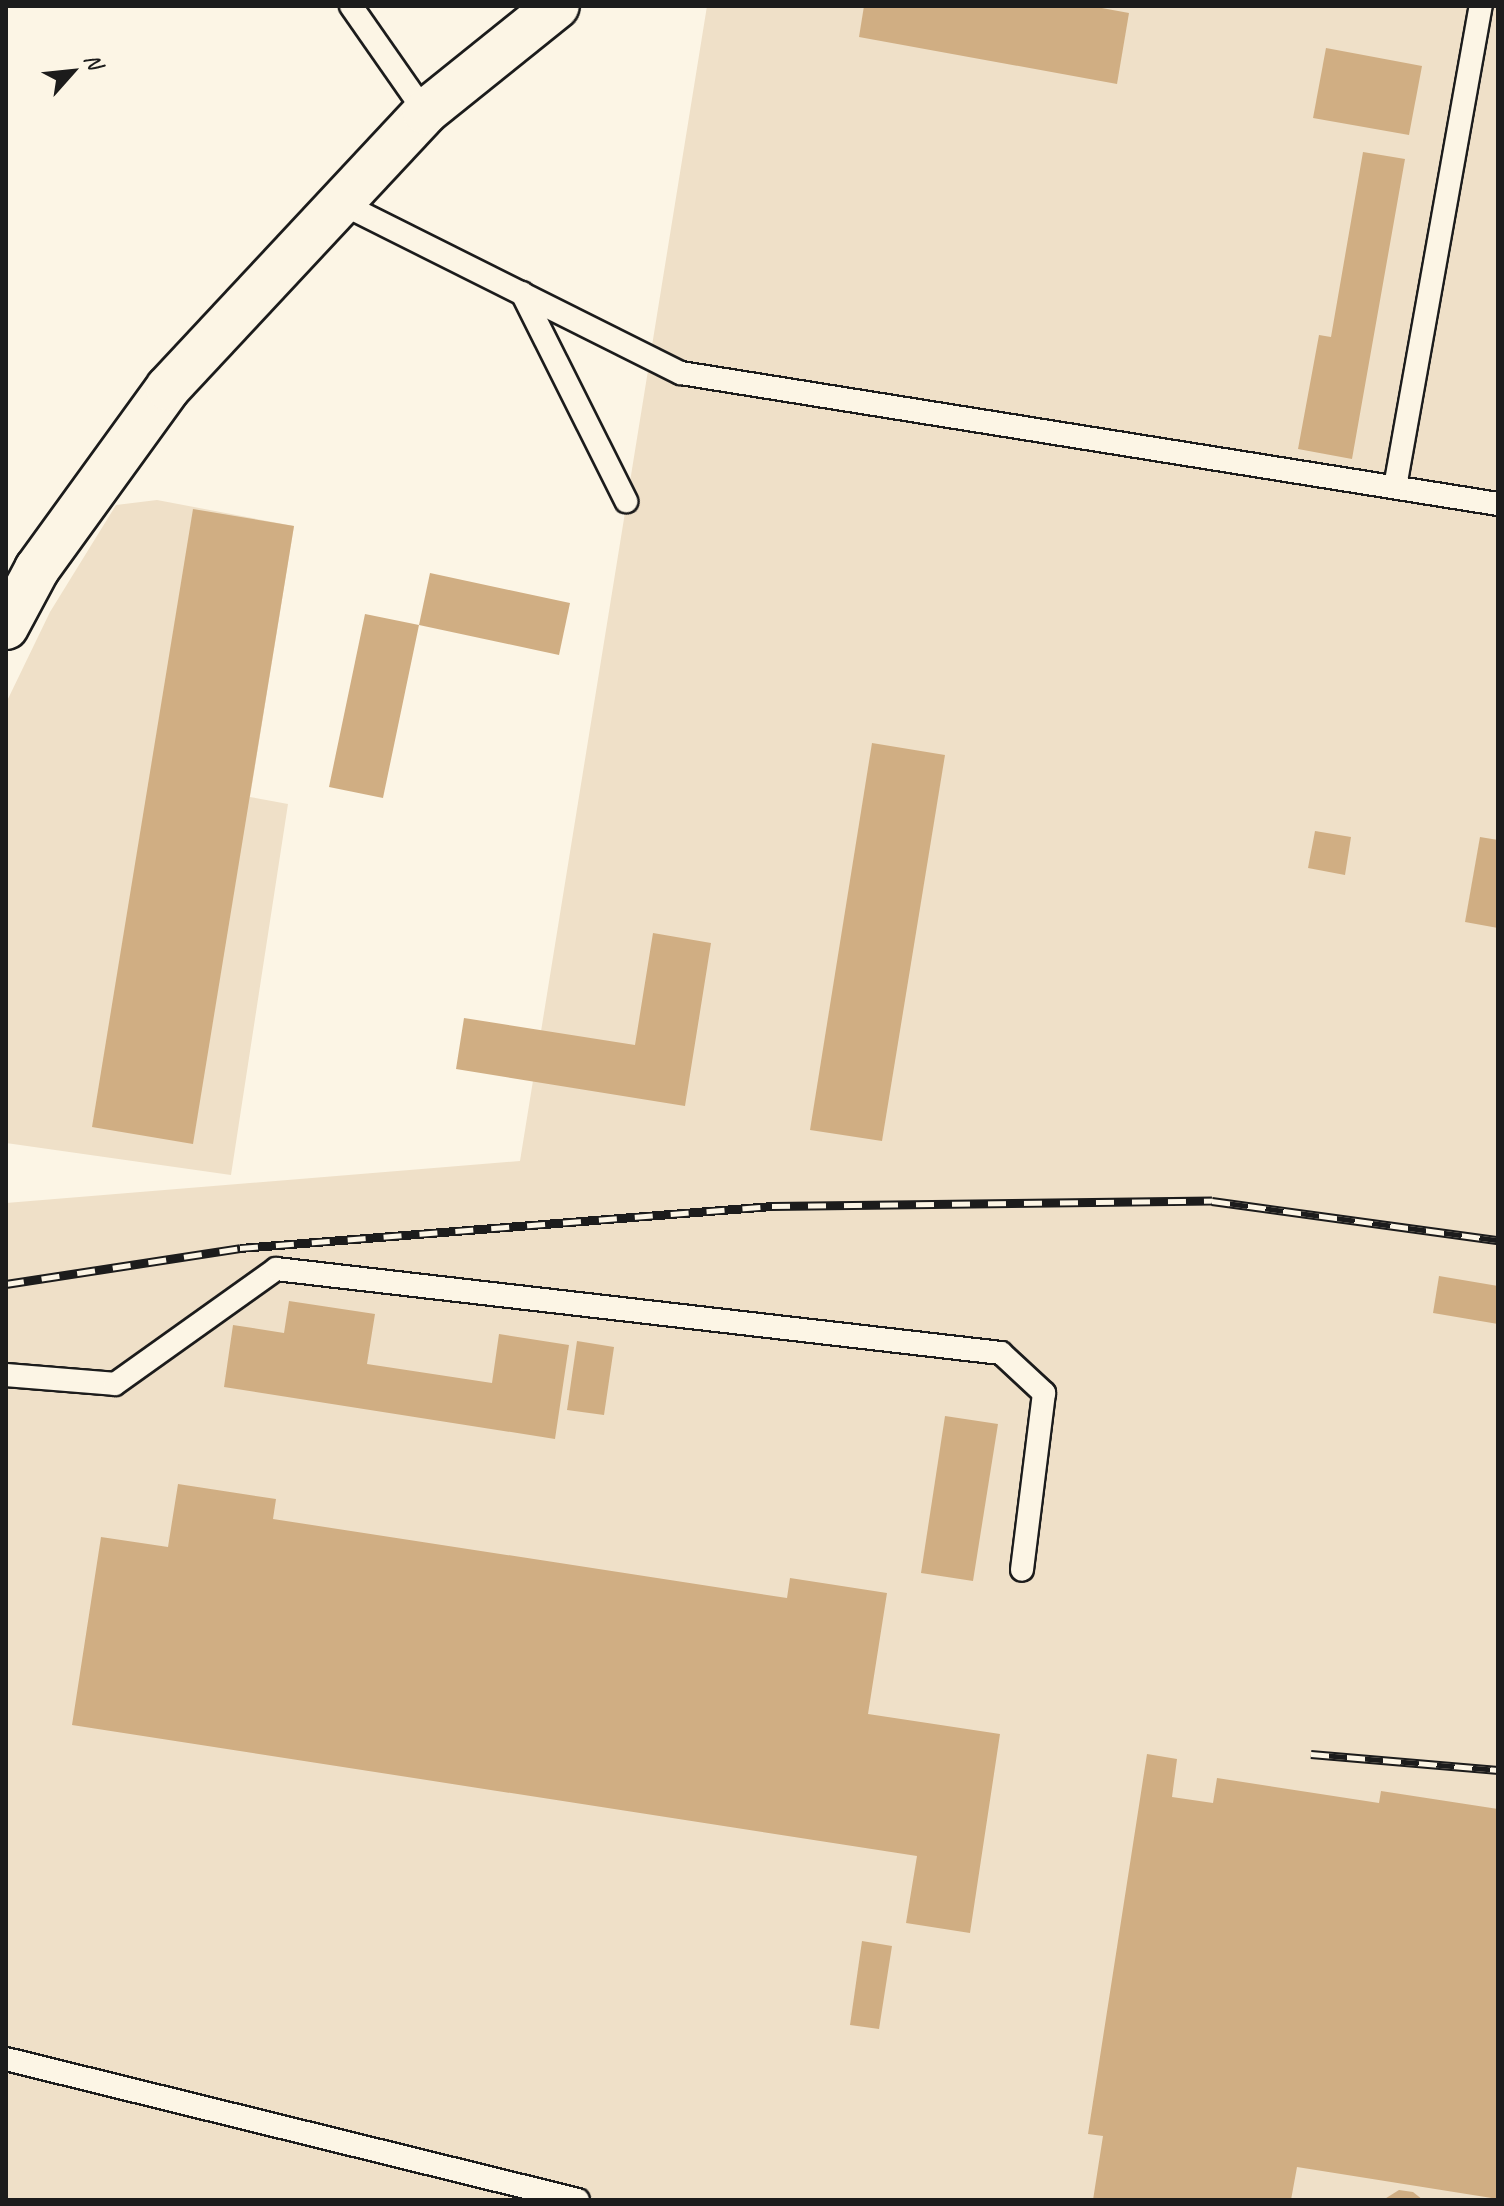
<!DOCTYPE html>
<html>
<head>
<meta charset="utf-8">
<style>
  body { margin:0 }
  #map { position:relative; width:1504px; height:2206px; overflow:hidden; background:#fcf5e5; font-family:Caveat,sans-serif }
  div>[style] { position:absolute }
  .built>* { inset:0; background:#efe0c8 }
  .building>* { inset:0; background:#d0ae83 }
  .roads { filter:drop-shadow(2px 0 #1c1c1c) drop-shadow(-2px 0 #1c1c1c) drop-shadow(0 2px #1c1c1c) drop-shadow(0 -2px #1c1c1c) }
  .service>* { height:22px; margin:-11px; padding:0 11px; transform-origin:11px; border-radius:11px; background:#fcf5e5 }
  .minor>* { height:44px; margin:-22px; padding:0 22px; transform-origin:22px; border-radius:22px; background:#fcf5e5 }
  .rail>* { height:9px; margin-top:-4.5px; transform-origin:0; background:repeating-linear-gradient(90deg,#fcf5e5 0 18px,#1c1c1c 0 36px); box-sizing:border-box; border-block:2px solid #1c1c1c }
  span { translate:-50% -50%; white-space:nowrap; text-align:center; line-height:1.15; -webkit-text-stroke:8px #fcf5e5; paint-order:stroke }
  .frame { position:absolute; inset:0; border:8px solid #1c1c1c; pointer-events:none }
  .north { position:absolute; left:32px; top:32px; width:80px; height:80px; -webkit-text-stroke:6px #fcf5e5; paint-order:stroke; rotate:63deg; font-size:22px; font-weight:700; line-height:32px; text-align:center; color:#1c1c1c }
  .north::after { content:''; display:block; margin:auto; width:28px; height:36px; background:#1c1c1c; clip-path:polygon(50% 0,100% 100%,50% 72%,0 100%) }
</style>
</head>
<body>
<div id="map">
  <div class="built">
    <i style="clip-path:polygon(707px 6px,1498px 6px,1498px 2200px,6px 2200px,6px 1203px,520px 1161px)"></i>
    <i style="clip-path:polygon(157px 500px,294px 526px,250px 797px,288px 804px,231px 1175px,6px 1143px,6px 703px,50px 612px,116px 505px)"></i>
  </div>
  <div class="building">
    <i style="clip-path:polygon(864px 6px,1091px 6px,1129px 13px,1117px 84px,859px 37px)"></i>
    <i style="clip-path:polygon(1326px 48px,1422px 66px,1409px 135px,1313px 118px)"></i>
    <i style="clip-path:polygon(1363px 152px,1405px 159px,1352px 459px,1298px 449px,1319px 335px,1331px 337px)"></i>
    <i style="clip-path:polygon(193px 509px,294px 526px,193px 1144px,92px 1127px)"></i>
    <i style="clip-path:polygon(430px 573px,570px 603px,559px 655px,419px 625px)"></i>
    <i style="clip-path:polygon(365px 614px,419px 625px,383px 798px,329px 787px)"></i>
    <i style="clip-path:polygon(872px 743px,945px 755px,882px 1141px,810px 1130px)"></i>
    <i style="clip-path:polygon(1315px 831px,1351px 837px,1345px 875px,1308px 868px)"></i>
    <i style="clip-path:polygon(1480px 837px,1498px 840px,1498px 928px,1465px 922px)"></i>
    <i style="clip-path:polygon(653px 933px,711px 943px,685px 1106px,456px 1069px,464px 1018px,635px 1045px)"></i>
    <i style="clip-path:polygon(1439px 1276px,1498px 1286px,1498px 1324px,1433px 1313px)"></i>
    <i style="clip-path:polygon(289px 1301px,375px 1314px,367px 1364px,492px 1383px,499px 1334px,569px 1345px,555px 1439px,224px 1387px,233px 1325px,284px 1333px)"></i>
    <i style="clip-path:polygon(577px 1341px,614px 1347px,604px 1415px,567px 1410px)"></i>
    <i style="clip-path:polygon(945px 1416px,998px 1424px,973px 1581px,921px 1573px)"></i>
    <i style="clip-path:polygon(178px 1484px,276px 1499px,273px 1519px,787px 1598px,790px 1578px,887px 1593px,868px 1714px,1000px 1734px,970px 1933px,906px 1923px,917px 1856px,72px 1725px,101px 1537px,168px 1547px)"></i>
    <i style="clip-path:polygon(1147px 1754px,1177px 1759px,1172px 1797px,1213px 1803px,1217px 1778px,1379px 1803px,1381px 1791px,1498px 1809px,1498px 2199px,1297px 2167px,1291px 2200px,1093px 2200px,1103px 2136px,1088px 2134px)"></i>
    <i style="clip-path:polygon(862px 1941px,892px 1946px,879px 2029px,850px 2025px)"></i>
    <i style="clip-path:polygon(1399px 2190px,1413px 2192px,1423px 2200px,1383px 2200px)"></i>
  </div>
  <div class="roads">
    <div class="service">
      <i style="left:351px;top:6px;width:129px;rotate:55.1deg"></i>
      <i style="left:341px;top:203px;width:380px;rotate:26.6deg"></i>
      <i style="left:681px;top:373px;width:827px;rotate:9.11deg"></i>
      <i style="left:522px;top:293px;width:233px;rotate:63.4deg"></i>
      <i style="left:1395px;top:487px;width:489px;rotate:-79.9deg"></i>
      <i style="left:6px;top:1375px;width:109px;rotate:4.7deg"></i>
      <i style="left:115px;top:1384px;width:198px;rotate:-35.5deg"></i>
      <i style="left:276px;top:1269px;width:730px;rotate:6.61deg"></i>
      <i style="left:1001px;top:1353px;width:59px;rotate:42.9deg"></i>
      <i style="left:1044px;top:1393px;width:178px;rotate:97.1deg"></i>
      <i style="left:6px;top:2059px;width:589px;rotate:13.85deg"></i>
    </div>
    <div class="minor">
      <i style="left:6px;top:627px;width:66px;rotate:-61.9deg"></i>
      <i style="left:37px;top:569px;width:223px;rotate:-54.1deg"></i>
      <i style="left:168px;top:388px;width:377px;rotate:-47deg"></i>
      <i style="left:425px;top:112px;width:169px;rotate:-38.8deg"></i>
    </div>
  </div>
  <div class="rail">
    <i style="left:6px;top:1284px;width:237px;rotate:-8.7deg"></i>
    <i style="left:240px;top:1248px;width:534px;rotate:-4.51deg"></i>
    <i style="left:772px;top:1206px;width:440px;rotate:-0.7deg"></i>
    <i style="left:1212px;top:1201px;width:289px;rotate:7.8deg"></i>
    <i style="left:1311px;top:1754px;width:188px;rotate:4.9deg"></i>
  </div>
  <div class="frame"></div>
  <div class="north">N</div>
</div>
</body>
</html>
